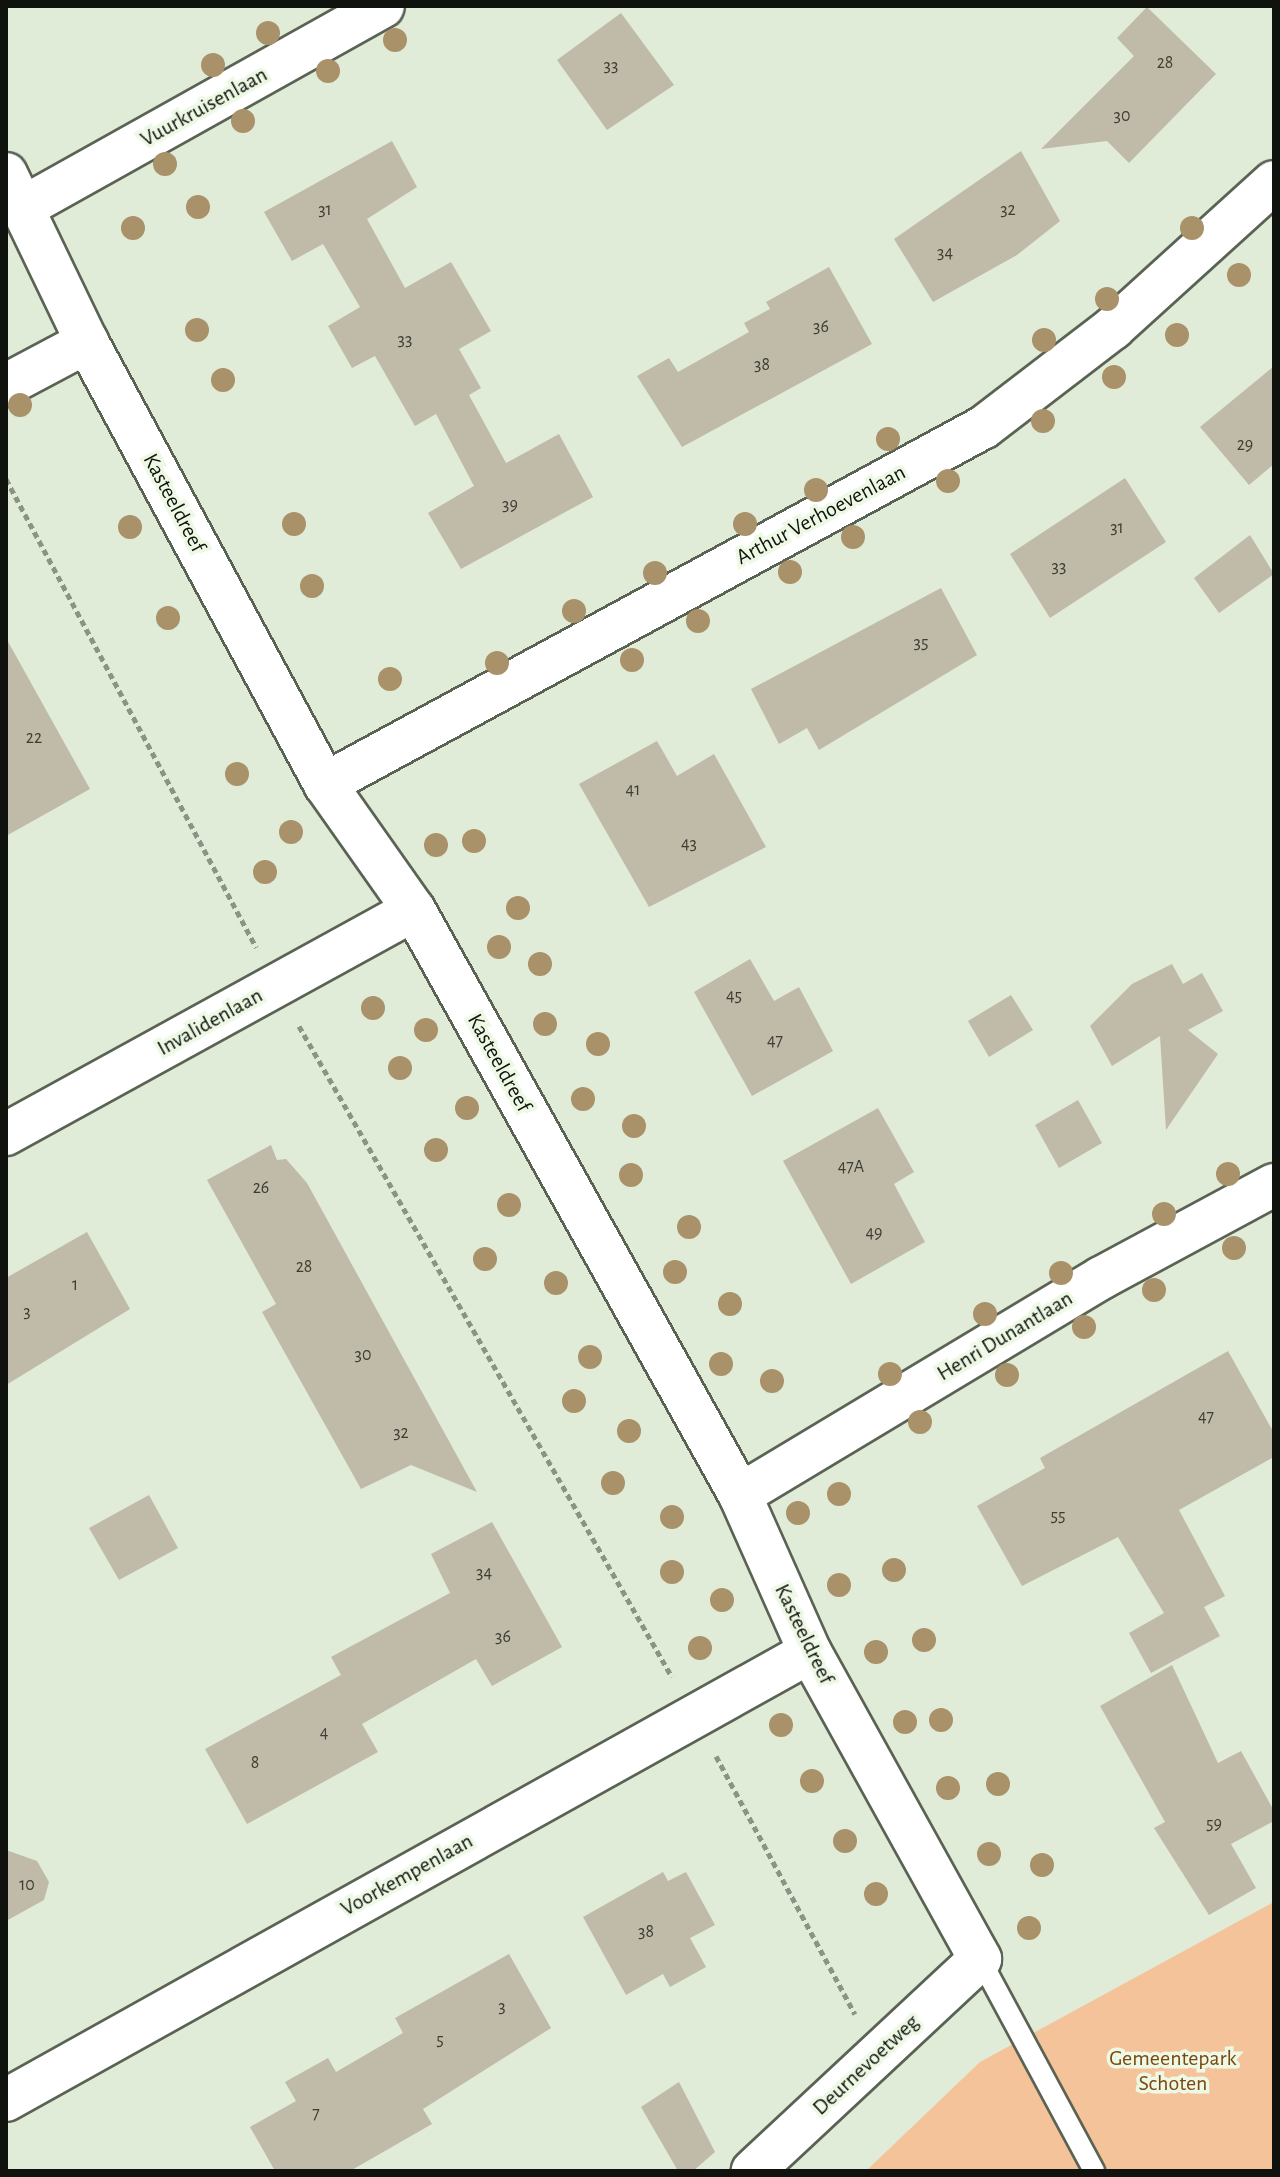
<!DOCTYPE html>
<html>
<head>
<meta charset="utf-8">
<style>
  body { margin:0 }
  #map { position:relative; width:1280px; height:2177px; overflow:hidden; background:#e0ebd8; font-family:"Alegreya Sans",sans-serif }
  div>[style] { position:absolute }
  .green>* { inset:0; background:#f5c399 }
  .building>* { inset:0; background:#c0bba8 }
  .path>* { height:5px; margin-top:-2.5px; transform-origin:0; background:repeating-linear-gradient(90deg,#8b9385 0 6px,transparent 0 10px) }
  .roads { filter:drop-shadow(2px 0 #5a6353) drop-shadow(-2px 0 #5a6353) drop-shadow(0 2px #5a6353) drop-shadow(0 -2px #5a6353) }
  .lane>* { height:20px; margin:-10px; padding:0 10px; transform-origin:10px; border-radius:10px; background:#fff }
  .street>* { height:42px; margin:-21px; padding:0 21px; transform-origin:21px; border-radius:21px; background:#fff }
  .trees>* { width:24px; height:24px; margin:-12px; border-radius:50%; background:#a99169 }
  span { translate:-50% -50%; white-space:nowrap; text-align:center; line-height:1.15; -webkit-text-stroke:7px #edf8e5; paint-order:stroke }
  .number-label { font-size:18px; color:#3c3d34 }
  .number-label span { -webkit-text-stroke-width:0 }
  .street-label { font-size:22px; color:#10130d }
  .park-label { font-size:22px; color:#7c480f }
  .frame { position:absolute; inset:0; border:8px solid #10130d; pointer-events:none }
</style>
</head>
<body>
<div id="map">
  <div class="green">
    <i style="clip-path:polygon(1274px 1902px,1274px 2171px,866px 2171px,980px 2062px)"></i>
  </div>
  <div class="building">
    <i style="clip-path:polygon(1147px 7px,1216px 74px,1129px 163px,1107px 141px,1041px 149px,1134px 56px,1117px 38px)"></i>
    <i style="clip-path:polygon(621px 13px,674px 85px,607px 130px,557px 60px)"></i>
    <i style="clip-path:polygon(392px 141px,417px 187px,367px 219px,405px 288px,451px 262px,491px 331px,459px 349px,481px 388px,469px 395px,506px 463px,559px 434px,593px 497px,461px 569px,428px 513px,474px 486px,436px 414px,415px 426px,375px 356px,352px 368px,328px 326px,360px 307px,323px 244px,292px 261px,264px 212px)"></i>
    <i style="clip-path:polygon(1021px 151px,1060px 221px,1017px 255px,933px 302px,894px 239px)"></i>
    <i style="clip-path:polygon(829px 267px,872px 344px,682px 447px,637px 376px,669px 358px,678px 372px,749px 332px,744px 323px,770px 309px,766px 302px)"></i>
    <i style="clip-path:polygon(1274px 366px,1274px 464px,1249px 485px,1200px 427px)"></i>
    <i style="clip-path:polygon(1125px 478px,1166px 542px,1050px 618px,1010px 554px)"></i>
    <i style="clip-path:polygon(1250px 535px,1274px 574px,1219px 613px,1194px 578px)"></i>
    <i style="clip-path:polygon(941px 588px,977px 655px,819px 750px,807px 728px,779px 744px,751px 689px)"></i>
    <i style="clip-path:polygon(6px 638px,90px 789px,6px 836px)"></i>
    <i style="clip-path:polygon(657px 741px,677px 776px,714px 754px,766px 847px,649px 907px,579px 784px)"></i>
    <i style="clip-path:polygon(750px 959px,774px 1001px,799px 987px,833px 1051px,752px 1096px,694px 992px)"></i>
    <i style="clip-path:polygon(1172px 964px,1183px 984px,1202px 973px,1223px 1011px,1188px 1030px,1218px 1054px,1166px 1130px,1160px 1036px,1112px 1066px,1090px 1026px,1132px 984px)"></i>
    <i style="clip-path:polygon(1011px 995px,1033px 1030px,989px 1057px,968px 1021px)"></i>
    <i style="clip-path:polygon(1078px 1100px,1102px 1143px,1059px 1168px,1035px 1125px)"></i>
    <i style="clip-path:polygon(878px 1108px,914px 1172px,894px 1184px,925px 1242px,851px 1284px,783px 1161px)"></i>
    <i style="clip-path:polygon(271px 1145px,277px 1160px,286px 1159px,307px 1183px,477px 1492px,411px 1465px,361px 1489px,262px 1312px,276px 1304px,207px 1180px)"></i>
    <i style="clip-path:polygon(87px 1232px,130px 1309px,6px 1385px,6px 1278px)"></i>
    <i style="clip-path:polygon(1228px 1351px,1274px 1433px,1274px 1457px,1179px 1510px,1225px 1596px,1204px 1607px,1220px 1636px,1151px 1673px,1129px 1633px,1164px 1613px,1118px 1537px,1022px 1586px,977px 1506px,1045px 1468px,1040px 1458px)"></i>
    <i style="clip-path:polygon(149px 1495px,178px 1548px,119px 1580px,89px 1528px)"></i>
    <i style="clip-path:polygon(492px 1522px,562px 1647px,492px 1686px,476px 1659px,362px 1724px,378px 1752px,247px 1824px,205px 1749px,341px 1675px,331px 1657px,450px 1593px,431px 1554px)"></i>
    <i style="clip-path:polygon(1172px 1665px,1218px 1763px,1241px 1751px,1274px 1811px,1274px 1821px,1231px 1844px,1256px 1888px,1209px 1915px,1154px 1828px,1165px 1822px,1100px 1706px)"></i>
    <i style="clip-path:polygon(6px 1850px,37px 1861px,49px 1882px,44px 1900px,6px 1921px)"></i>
    <i style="clip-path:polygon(663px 1872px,668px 1881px,686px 1872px,715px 1925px,690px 1938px,706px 1967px,670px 1987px,663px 1974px,626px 1995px,583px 1917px)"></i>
    <i style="clip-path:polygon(509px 1954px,551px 2028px,423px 2109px,432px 2124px,350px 2171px,275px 2171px,250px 2127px,296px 2101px,285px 2082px,328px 2058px,336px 2072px,403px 2033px,395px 2018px)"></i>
    <i style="clip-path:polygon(679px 2082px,715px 2152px,693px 2171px,678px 2171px,641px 2107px)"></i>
  </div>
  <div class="path">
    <i style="left:6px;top:479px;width:531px;rotate:61.89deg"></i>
    <i style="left:299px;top:1026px;width:750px;rotate:60.19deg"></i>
    <i style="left:716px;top:1756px;width:293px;rotate:61.7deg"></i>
  </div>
  <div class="roads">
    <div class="lane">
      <i style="left:980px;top:1959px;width:241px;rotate:61.7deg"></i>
    </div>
    <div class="street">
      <i style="left:6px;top:174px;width:187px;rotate:64.3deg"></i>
      <i style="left:87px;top:342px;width:502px;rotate:61.7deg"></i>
      <i style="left:325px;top:784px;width:154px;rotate:54.8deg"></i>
      <i style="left:414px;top:910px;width:670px;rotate:60.87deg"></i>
      <i style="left:740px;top:1495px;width:172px;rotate:66deg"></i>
      <i style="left:810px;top:1652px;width:351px;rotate:61deg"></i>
      <i style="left:980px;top:1959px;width:311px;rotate:137deg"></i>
      <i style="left:24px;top:207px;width:411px;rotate:-29.2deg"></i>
      <i style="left:6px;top:385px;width:92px;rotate:-28deg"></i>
      <i style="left:325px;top:784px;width:749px;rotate:-28.45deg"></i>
      <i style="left:984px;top:427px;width:163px;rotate:-37.5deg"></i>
      <i style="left:1113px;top:328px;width:217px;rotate:-42.2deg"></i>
      <i style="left:6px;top:1134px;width:465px;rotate:-28.8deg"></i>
      <i style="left:740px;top:1495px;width:421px;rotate:-31deg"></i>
      <i style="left:1101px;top:1278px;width:196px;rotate:-28.3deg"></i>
      <i style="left:6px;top:2100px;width:920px;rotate:-29.13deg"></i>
    </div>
  </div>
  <div class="trees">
    <i style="left:268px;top:33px"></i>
    <i style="left:395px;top:40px"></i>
    <i style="left:213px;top:65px"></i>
    <i style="left:328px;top:71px"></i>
    <i style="left:243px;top:121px"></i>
    <i style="left:165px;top:164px"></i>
    <i style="left:198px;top:207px"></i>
    <i style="left:133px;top:228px"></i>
    <i style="left:1192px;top:228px"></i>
    <i style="left:1239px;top:275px"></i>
    <i style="left:1107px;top:299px"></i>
    <i style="left:197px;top:330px"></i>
    <i style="left:1177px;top:335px"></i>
    <i style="left:1044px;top:340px"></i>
    <i style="left:1114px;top:377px"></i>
    <i style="left:223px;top:380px"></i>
    <i style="left:20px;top:405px"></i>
    <i style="left:1043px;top:421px"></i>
    <i style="left:888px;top:439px"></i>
    <i style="left:948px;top:481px"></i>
    <i style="left:816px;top:490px"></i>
    <i style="left:294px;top:524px"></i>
    <i style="left:745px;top:524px"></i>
    <i style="left:130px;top:527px"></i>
    <i style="left:853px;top:537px"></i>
    <i style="left:790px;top:572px"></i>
    <i style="left:655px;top:573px"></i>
    <i style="left:312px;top:586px"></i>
    <i style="left:574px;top:611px"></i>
    <i style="left:168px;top:618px"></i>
    <i style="left:698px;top:621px"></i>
    <i style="left:632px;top:660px"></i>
    <i style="left:497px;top:663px"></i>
    <i style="left:390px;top:679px"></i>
    <i style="left:237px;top:774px"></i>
    <i style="left:291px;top:832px"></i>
    <i style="left:474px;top:841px"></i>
    <i style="left:436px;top:845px"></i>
    <i style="left:265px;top:872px"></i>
    <i style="left:518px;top:908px"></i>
    <i style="left:499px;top:947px"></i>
    <i style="left:540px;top:964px"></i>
    <i style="left:373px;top:1008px"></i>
    <i style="left:545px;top:1024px"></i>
    <i style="left:426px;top:1030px"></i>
    <i style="left:598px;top:1044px"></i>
    <i style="left:400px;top:1068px"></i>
    <i style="left:583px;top:1099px"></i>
    <i style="left:467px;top:1108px"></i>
    <i style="left:634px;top:1126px"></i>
    <i style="left:436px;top:1150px"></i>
    <i style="left:1228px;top:1174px"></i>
    <i style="left:631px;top:1175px"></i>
    <i style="left:509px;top:1205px"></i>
    <i style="left:1164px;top:1214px"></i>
    <i style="left:689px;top:1227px"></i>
    <i style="left:1234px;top:1248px"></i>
    <i style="left:485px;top:1259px"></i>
    <i style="left:675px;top:1272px"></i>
    <i style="left:1061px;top:1273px"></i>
    <i style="left:556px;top:1283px"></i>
    <i style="left:1154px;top:1290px"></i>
    <i style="left:730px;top:1304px"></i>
    <i style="left:985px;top:1314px"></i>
    <i style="left:1084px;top:1327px"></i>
    <i style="left:590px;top:1357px"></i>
    <i style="left:721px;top:1364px"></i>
    <i style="left:890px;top:1374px"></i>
    <i style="left:1007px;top:1375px"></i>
    <i style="left:772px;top:1381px"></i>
    <i style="left:574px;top:1401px"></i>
    <i style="left:920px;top:1422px"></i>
    <i style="left:629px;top:1431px"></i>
    <i style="left:613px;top:1483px"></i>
    <i style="left:839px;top:1494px"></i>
    <i style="left:798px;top:1513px"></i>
    <i style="left:672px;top:1517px"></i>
    <i style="left:894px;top:1570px"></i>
    <i style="left:672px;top:1572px"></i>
    <i style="left:839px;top:1585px"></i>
    <i style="left:722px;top:1600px"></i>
    <i style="left:924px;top:1640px"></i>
    <i style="left:700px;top:1648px"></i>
    <i style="left:876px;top:1652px"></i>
    <i style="left:941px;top:1720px"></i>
    <i style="left:905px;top:1722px"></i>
    <i style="left:781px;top:1725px"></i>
    <i style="left:812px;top:1781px"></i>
    <i style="left:998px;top:1784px"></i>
    <i style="left:948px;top:1788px"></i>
    <i style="left:845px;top:1841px"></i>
    <i style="left:989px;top:1854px"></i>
    <i style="left:1042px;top:1865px"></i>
    <i style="left:876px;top:1894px"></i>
    <i style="left:1029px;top:1928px"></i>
  </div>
  <div class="number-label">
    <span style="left:1165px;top:63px">28</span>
    <span style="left:611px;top:66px">33</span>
    <span style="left:1122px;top:116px">30</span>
    <span style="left:325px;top:210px">31</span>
    <span style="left:1008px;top:210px">32</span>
    <span style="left:945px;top:253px">34</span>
    <span style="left:821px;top:327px">36</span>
    <span style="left:405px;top:340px">33</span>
    <span style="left:762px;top:365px">38</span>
    <span style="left:1245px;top:445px">29</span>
    <span style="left:510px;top:505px">39</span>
    <span style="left:1117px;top:528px">31</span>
    <span style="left:1059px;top:567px">33</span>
    <span style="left:921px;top:643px">35</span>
    <span style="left:34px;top:738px">22</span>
    <span style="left:633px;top:790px">41</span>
    <span style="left:689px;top:844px">43</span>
    <span style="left:734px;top:996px">45</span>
    <span style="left:775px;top:1041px">47</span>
    <span style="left:851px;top:1167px">47A</span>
    <span style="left:261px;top:1188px">26</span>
    <span style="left:874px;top:1233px">49</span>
    <span style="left:304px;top:1267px">28</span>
    <span style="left:75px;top:1285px">1</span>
    <span style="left:27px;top:1312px">3</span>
    <span style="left:363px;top:1355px">30</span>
    <span style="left:1206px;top:1417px">47</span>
    <span style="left:401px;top:1433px">32</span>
    <span style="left:1058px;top:1516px">55</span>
    <span style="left:484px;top:1573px">34</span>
    <span style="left:503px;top:1637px">36</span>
    <span style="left:324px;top:1733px">4</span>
    <span style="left:255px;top:1763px">8</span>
    <span style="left:1214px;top:1824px">59</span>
    <span style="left:27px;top:1885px">10</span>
    <span style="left:646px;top:1932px">38</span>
    <span style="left:502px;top:2007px">3</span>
    <span style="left:440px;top:2040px">5</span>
    <span style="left:316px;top:2114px">7</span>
  </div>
  <div class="street-label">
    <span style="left:204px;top:107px;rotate:-29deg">Vuurkruisenlaan</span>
    <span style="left:174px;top:503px;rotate:62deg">Kasteeldreef</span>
    <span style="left:821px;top:515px;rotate:-28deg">Arthur Verhoevenlaan</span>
    <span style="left:210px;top:1022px;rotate:-29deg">Invalidenlaan</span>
    <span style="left:499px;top:1063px;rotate:61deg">Kasteeldreef</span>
    <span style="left:1005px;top:1336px;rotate:-31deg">Henri Dunantlaan</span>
    <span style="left:804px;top:1634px;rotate:64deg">Kasteeldreef</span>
    <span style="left:407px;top:1875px;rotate:-29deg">Voorkempenlaan</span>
    <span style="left:866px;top:2065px;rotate:-43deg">Deurnevoetweg</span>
  </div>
  <div class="park-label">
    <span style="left:1173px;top:2071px">Gemeentepark<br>Schoten</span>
  </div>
  <div class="frame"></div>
</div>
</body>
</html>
